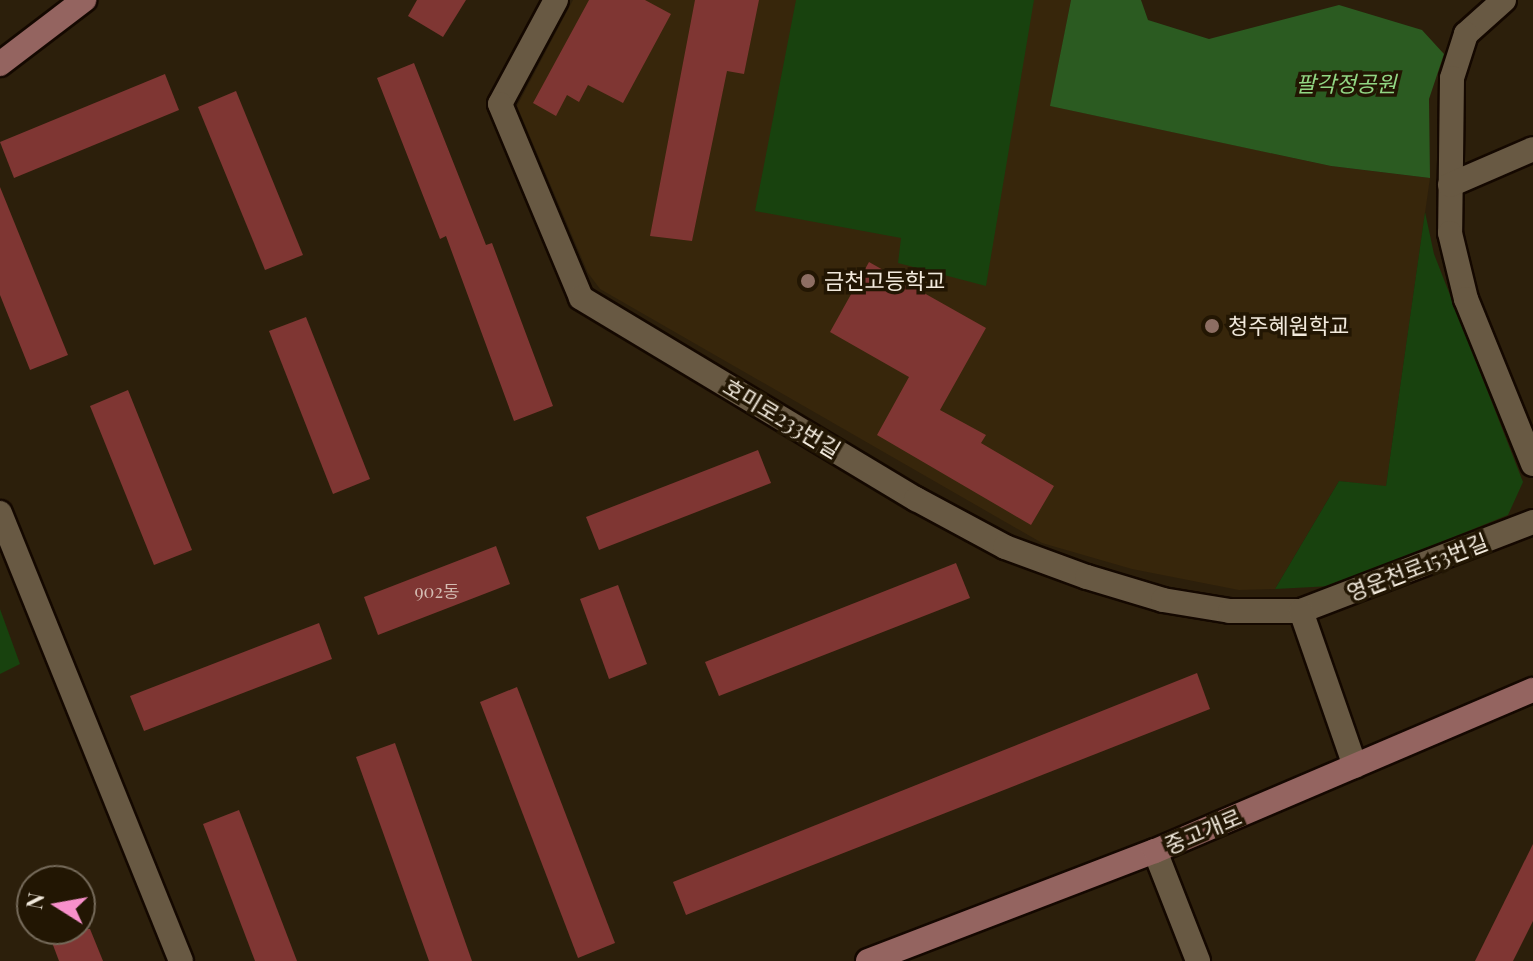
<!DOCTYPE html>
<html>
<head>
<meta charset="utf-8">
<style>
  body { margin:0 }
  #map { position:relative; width:1533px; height:961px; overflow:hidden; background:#2c1f0b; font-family:"Playfair Display","Noto Sans KR",serif }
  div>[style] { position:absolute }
  .built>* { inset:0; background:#37260b }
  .green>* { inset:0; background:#18420e }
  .forest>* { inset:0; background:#2b5b21 }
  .building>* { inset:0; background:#7f3633 }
  .roads { filter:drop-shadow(2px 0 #140800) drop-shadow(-2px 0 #140800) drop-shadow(0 2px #140800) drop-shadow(0 -2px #140800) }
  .street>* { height:24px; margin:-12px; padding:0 12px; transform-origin:12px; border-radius:12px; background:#685943 }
  .secondary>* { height:24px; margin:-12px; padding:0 12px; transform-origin:12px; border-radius:12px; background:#946460 }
  .dots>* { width:22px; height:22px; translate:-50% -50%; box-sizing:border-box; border:4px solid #221603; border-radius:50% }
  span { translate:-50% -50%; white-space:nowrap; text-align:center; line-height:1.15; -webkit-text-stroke:7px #221603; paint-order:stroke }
  .number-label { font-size:18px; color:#d4bcb2 }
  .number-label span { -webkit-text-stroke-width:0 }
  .park-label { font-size:22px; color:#92d784; font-style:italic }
  .poi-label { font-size:22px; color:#f1e9dc }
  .left { translate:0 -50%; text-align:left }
  .street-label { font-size:22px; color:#f1e9dc }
  .north { position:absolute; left:16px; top:865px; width:80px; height:80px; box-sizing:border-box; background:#221603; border:2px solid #756a5a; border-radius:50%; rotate:281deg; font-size:22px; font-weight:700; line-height:32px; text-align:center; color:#f1e9dc }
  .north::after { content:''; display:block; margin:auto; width:28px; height:36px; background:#f890cb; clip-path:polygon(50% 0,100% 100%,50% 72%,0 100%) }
</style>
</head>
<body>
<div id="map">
  <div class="built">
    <i style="clip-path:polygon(573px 0,1071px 0,1051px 106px,1331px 166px,1430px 178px,1386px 487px,1339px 481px,1275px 589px,1239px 590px,1132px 569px,1042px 543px,600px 289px,588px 273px,517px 106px)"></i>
  </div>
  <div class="green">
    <i style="clip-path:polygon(796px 0,1034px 0,986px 286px,898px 263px,901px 238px,755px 211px)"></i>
    <i style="clip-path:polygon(1425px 212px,1434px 254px,1523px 482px,1508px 515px,1332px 586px,1275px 589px,1339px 481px,1386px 486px)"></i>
    <i style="clip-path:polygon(0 609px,20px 664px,0 674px)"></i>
  </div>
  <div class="forest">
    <i style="clip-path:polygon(1071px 0,1141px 0,1148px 20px,1209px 39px,1339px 5px,1422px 30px,1444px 54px,1429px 99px,1430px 178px,1331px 166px,1050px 106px)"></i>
  </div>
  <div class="building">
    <i style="clip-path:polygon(417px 0,466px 0,443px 37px,408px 16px)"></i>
    <i style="clip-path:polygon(589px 0,645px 0,671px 14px,623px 103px,588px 85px,579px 102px,567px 95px,556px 116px,533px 103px)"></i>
    <i style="clip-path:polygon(695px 0,759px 0,744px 74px,727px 71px,692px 241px,650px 236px)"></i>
    <i style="clip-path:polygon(414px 63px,486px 245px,492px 243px,553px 406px,514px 421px,446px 236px,440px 239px,377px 78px)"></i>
    <i style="clip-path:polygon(165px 74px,179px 110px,14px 178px,0 142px)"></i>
    <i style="clip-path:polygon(236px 91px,303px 255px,265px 270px,198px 107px)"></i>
    <i style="clip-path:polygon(0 187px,68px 355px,30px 370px,0 295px)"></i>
    <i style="clip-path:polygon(869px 262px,986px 328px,940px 410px,986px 435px,981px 443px,1054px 486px,1031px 525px,877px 435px,909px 377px,830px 332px)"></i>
    <i style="clip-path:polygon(306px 317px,370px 479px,333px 494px,269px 331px)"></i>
    <i style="clip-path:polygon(128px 390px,192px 550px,154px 565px,90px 406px)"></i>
    <i style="clip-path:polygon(758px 450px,771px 483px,599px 550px,586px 517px)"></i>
    <i style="clip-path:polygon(496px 546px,510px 584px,378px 635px,364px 597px)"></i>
    <i style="clip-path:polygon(956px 563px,970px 598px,719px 696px,705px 662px)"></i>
    <i style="clip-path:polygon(618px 585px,647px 664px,609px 679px,580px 599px)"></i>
    <i style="clip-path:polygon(319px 623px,332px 659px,144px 731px,130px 696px)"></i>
    <i style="clip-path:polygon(1197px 673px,1210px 709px,686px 915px,673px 882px)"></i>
    <i style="clip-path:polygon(517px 687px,615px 943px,578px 958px,480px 702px)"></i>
    <i style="clip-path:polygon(395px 743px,472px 961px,429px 961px,356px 757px)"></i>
    <i style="clip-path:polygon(239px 810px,297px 961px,255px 961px,203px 824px)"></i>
    <i style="clip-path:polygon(1533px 844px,1533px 921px,1513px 961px,1475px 961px)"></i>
    <i style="clip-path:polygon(47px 929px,90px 929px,103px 961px,59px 961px)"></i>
  </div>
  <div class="roads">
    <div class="street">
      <i style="left:556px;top:0;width:118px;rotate:118.3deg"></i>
      <i style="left:500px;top:104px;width:210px;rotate:67.3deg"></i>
      <i style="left:581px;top:298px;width:391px;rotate:31deg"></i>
      <i style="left:916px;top:499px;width:101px;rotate:28.3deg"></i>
      <i style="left:1005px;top:547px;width:87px;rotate:20.1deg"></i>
      <i style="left:1087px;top:577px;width:79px;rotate:16.8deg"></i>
      <i style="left:1163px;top:600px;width:68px;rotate:9.3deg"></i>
      <i style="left:1230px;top:611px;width:71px"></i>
      <i style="left:1301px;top:611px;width:248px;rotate:-21deg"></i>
      <i style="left:1504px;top:0;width:51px;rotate:138.2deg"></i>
      <i style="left:1466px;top:34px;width:46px;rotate:107.7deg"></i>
      <i style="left:1452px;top:78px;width:155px;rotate:90.7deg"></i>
      <i style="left:1450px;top:233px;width:68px;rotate:76.4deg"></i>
      <i style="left:1466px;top:299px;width:178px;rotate:67.9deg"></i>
      <i style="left:1450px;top:185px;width:90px;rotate:-23.4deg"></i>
      <i style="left:0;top:513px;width:483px;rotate:68deg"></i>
      <i style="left:1301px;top:611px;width:164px;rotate:70.8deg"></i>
      <i style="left:1155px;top:851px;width:118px;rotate:68.6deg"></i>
    </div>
    <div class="secondary">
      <i style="left:0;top:64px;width:106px;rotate:-37.3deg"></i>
      <i style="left:868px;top:961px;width:307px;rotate:-21deg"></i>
      <i style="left:1155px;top:851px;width:411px;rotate:-23.1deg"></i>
    </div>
  </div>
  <div class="dots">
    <i style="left:808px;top:281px;background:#8d6e63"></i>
    <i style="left:1212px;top:326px;background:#8d6e63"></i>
  </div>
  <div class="number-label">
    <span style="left:437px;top:591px">902동</span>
  </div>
  <div class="park-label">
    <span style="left:1346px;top:84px">팔각정공원</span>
  </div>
  <div class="poi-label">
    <span class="left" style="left:824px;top:281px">금천고등학교</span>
    <span class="left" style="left:1228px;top:326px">청주혜원학교</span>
  </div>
  <div class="street-label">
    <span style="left:782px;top:418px;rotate:31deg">호미로233번길</span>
    <span style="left:1417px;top:567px;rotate:-21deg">영운천로153번길</span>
    <span style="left:1203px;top:831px;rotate:-23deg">중고개로</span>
  </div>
  <div class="north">N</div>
</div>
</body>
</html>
